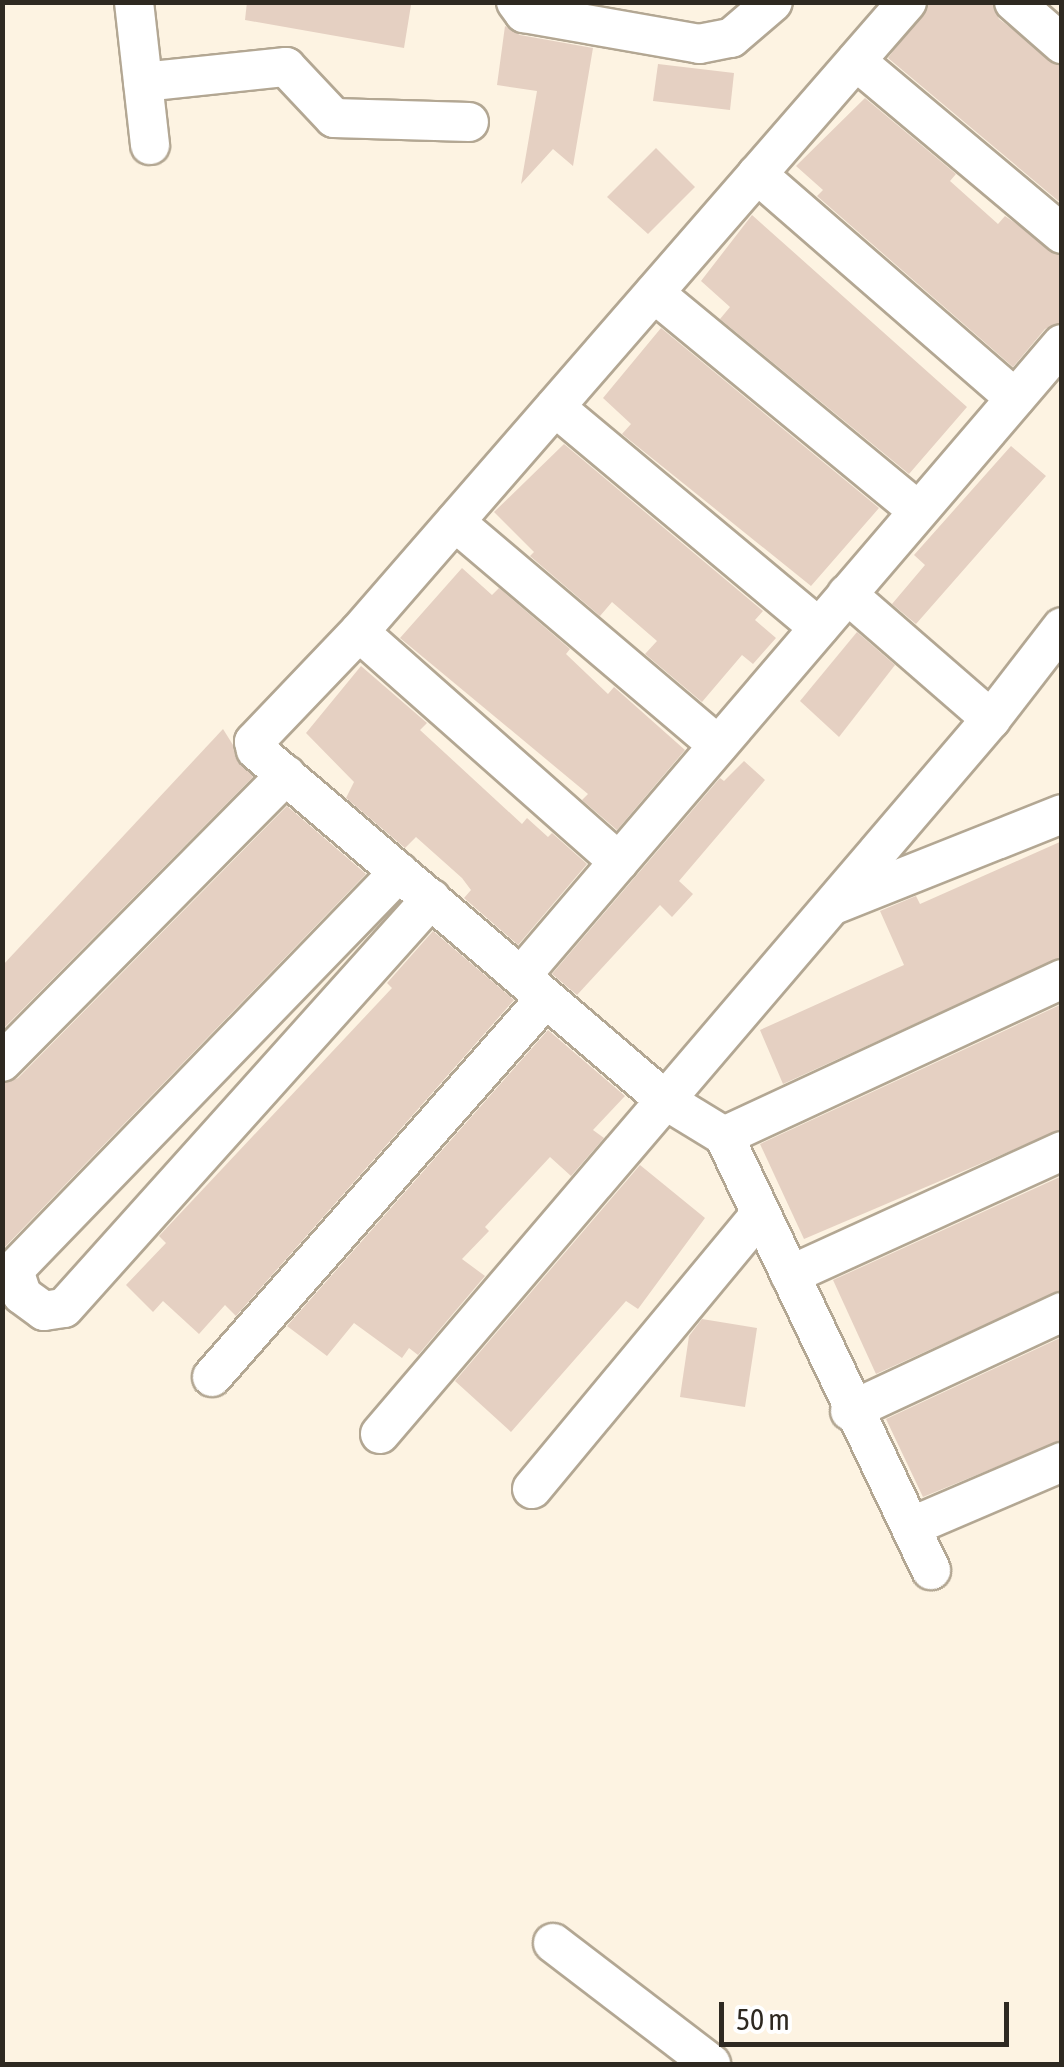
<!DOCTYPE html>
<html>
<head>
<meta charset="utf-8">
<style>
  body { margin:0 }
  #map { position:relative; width:1064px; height:2067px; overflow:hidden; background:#fdf3e2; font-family:"Asap Condensed",sans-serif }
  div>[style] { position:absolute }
  .building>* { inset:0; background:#e5d0c2 }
  .roads { filter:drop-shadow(2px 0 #b3a793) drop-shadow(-2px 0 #b3a793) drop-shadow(0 2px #b3a793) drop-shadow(0 -2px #b3a793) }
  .minor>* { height:38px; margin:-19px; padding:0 19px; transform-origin:19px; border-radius:19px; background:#fff }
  span { translate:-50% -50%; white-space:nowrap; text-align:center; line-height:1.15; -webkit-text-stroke:10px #fff; paint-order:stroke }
  .frame { position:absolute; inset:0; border:5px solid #2e2921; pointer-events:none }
  .scale { position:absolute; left:719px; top:2002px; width:290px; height:45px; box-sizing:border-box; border:5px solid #2e2921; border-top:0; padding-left:12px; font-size:30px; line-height:35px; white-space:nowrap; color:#2e2921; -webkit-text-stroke:8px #fff; paint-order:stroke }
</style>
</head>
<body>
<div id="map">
  <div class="building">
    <i style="clip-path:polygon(247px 2px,395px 2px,411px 5px,404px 48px,245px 20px)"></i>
    <i style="clip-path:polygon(930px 2px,992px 2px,999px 19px,1062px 66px,1062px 204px,888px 58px)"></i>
    <i style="clip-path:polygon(505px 26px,520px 35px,593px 48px,573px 166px,553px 149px,521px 184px,537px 91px,497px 85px)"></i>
    <i style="clip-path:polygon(658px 64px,734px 73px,730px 110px,653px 101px)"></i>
    <i style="clip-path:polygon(865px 98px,956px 174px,950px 181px,998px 224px,1005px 216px,1062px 256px,1062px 322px,1045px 329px,1013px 367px,817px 196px,823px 190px,796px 166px)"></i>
    <i style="clip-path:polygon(656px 148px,695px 187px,648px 234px,607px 197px)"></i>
    <i style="clip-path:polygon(752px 215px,967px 407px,909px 474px,720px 319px,730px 307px,701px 281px)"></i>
    <i style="clip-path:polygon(661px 328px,879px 508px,811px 586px,622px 434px,631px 424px,603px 398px)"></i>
    <i style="clip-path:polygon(564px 444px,763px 611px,755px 620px,776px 638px,753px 664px,742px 655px,702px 702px,645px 654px,657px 641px,612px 602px,600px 616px,530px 556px,534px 552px,494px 512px)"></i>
    <i style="clip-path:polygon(1011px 446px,1046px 476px,916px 624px,892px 604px,925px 565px,914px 555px)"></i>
    <i style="clip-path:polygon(462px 568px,492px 595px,499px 588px,570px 649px,566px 654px,608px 694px,614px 687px,685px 750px,617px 830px,582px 800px,588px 794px,400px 638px)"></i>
    <i style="clip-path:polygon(857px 632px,895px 665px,839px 737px,800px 701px)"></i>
    <i style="clip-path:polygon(361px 666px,427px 723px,420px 730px,522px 824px,527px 818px,548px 837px,552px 833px,587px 864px,518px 945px,464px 898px,471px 890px,462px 878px,416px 837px,405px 848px,346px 798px,354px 782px,306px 733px)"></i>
    <i style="clip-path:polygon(223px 729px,253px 777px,2px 1030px,2px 966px)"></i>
    <i style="clip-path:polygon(744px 761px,765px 780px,679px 881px,693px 894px,672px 917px,660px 905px,577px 995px,552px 974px,720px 778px,724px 781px)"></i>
    <i style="clip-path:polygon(287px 806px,366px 874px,2px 1250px,2px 1084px,18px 1078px)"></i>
    <i style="clip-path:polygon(1062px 841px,1062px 957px,783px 1084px,760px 1030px,904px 965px,880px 911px,916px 896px,920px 904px)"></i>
    <i style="clip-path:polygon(433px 931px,514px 1000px,236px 1316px,225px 1305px,199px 1334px,163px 1301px,153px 1312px,126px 1285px,166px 1243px,159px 1236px,392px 988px,387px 983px)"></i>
    <i style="clip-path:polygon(1062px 1004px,1062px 1129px,804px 1239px,760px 1144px)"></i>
    <i style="clip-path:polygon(548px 1030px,625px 1096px,593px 1130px,604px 1138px,571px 1176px,550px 1157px,485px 1227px,489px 1231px,462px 1259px,485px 1276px,418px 1355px,409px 1348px,402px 1358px,354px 1323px,327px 1356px,287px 1326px)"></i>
    <i style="clip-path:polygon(640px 1165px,705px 1218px,638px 1309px,626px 1301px,511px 1432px,455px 1381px)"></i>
    <i style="clip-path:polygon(1062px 1176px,1062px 1290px,876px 1374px,833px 1280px)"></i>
    <i style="clip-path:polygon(702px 1319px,757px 1328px,745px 1407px,680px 1397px,689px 1336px)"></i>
    <i style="clip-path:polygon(1062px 1337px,1062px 1440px,923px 1497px,886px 1419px)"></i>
  </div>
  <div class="roads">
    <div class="minor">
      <i style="left:134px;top:2px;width:144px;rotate:83.6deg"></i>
      <i style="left:516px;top:2px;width:14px;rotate:54deg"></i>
      <i style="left:524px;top:13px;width:178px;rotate:10deg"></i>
      <i style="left:699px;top:44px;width:33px;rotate:-11deg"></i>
      <i style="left:731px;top:38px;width:55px;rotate:-40.6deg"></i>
      <i style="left:907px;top:2px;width:835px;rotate:131.02deg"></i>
      <i style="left:359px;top:632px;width:152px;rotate:133.7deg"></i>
      <i style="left:254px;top:742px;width:8px;rotate:76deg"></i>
      <i style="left:256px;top:750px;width:538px;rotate:40.56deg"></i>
      <i style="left:665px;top:1100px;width:69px;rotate:31.4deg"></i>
      <i style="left:724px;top:1136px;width:481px;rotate:64.5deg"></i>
      <i style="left:1014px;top:2px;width:64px;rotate:41.2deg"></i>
      <i style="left:856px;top:61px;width:269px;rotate:40deg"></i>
      <i style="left:143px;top:82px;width:144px;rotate:-6deg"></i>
      <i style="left:286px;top:67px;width:70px;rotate:46.7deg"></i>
      <i style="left:334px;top:118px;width:135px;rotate:1.7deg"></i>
      <i style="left:757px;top:174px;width:342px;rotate:41deg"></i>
      <i style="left:654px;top:293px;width:342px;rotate:39.5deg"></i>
      <i style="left:555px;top:407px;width:344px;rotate:39.9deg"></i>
      <i style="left:455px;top:522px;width:345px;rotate:40.3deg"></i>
      <i style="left:847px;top:594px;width:191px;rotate:41deg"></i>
      <i style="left:359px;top:632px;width:347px;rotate:41.5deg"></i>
      <i style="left:399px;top:872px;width:554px;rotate:134.05deg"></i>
      <i style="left:14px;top:1270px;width:26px;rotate:72deg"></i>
      <i style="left:22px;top:1295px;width:27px;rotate:36deg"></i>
      <i style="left:44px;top:1311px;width:20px;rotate:-9deg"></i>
      <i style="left:64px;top:1308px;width:550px;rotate:-48.1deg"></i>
      <i style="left:836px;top:904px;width:243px;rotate:-21.7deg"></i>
      <i style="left:521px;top:976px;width:832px;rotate:-49.44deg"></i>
      <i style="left:2px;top:1062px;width:404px;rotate:-45.3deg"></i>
      <i style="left:724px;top:1136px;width:373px;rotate:-24.9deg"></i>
      <i style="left:790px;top:1275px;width:299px;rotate:-24.5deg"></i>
      <i style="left:212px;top:1377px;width:505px;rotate:-48.61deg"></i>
      <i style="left:850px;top:1411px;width:234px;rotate:-25deg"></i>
      <i style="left:380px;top:1434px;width:941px;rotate:-49.48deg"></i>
      <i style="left:991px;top:719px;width:116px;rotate:-52.3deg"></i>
      <i style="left:532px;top:1489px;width:354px;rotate:-50.3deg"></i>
      <i style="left:915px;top:1525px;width:160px;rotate:-23.2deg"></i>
      <i style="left:553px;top:1943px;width:199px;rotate:37.4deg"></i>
    </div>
  </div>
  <div class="frame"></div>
  <div class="scale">50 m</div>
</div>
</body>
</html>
